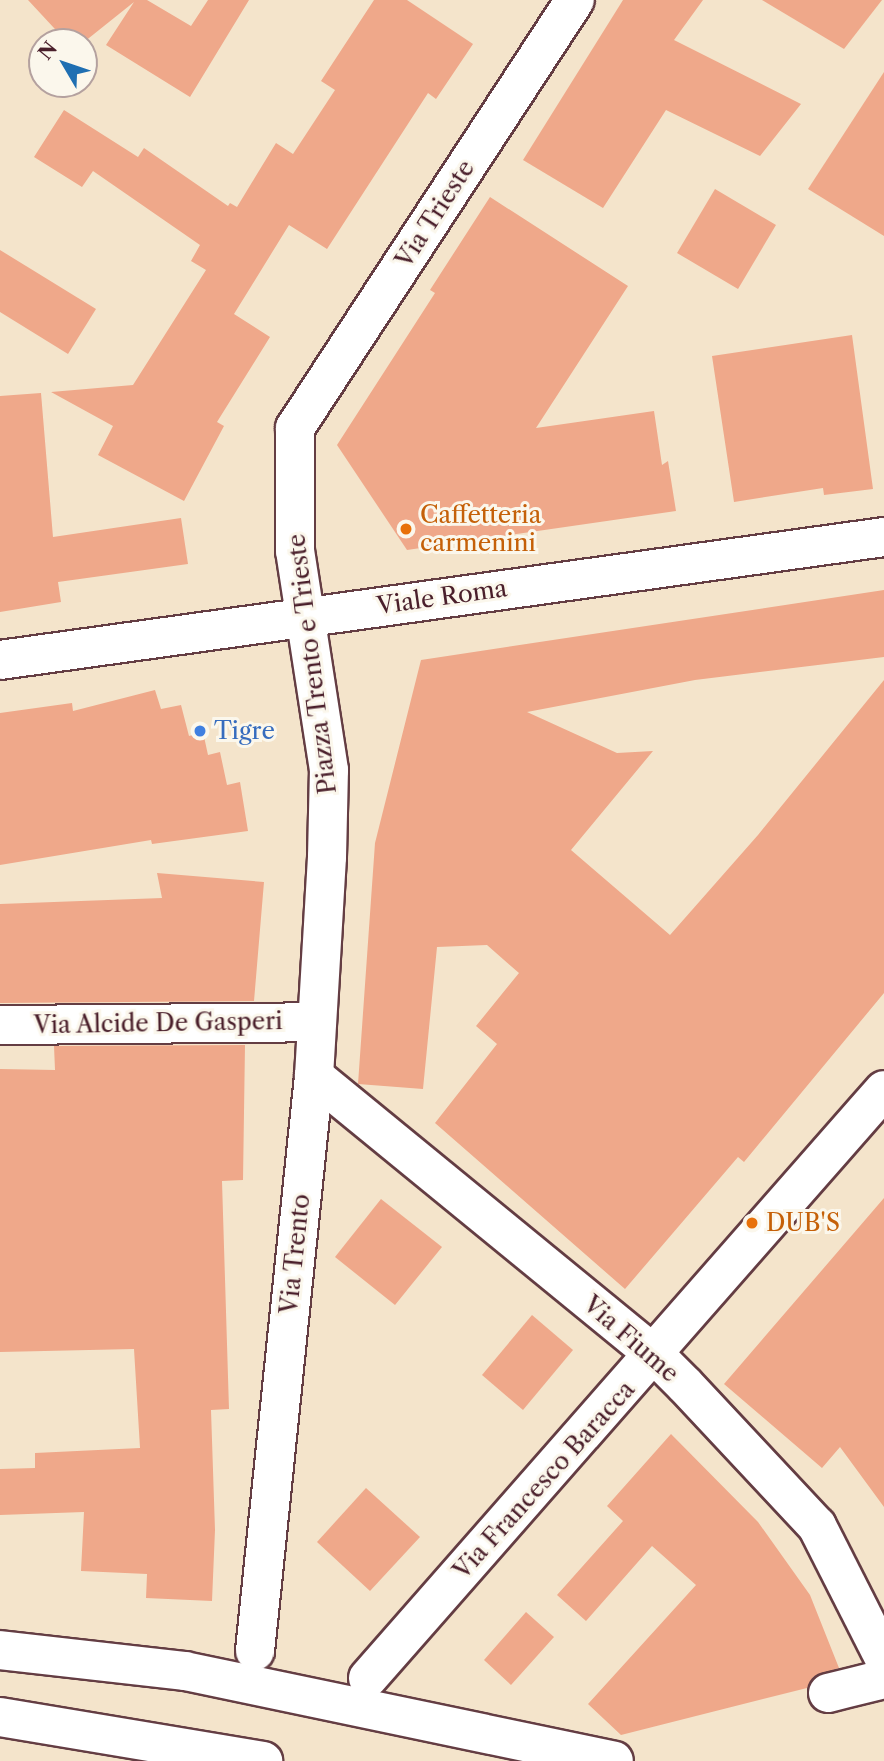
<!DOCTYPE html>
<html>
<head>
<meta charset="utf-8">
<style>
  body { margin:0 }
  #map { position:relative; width:884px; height:1761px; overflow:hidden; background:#f4e4cb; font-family:"Libre Caslon Text",serif }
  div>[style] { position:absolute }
  .building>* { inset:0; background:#efa88a }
  .roads { filter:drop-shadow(2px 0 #643d43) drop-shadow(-2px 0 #643d43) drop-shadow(0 2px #643d43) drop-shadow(0 -2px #643d43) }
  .minor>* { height:38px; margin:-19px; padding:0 19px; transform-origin:19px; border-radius:19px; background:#fff }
  .dots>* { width:19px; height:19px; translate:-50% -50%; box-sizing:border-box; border:4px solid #fbf7ec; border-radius:50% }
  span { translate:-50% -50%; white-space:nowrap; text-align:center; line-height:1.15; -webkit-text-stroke:6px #fbf7ec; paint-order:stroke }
  .street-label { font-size:24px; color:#4a1f2b }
  .food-label { font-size:24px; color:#c56008 }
  .left { translate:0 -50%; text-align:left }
  .shop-label { font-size:24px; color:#366cbe }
  .north { position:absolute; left:28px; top:28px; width:70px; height:70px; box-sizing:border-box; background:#fbf7ec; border:2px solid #b4a19f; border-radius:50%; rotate:309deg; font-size:19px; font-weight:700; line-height:28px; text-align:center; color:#4a1f2b }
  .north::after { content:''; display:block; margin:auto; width:24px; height:32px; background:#1f6fb2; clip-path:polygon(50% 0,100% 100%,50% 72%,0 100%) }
</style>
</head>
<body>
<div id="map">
  <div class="building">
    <i style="clip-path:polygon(28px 0,147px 0,191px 26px,208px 0,249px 0,190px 97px,106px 45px,134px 2px,84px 42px,67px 42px)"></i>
    <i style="clip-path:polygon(374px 0,407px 0,473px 44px,436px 99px,428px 93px,327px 249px,289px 225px,234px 314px,270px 337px,217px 422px,224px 426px,184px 501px,98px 455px,113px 426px,51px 392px,133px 385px,206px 270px,191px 261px,200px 245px,93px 171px,82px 187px,34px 157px,64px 110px,138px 157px,144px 148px,228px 206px,230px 203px,237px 207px,276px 143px,293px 154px,335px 90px,321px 81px)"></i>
    <i style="clip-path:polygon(623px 0,703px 0,674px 40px,801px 104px,760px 156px,666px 110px,603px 208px,523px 160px)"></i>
    <i style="clip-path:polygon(762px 0,882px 0,844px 49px)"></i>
    <i style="clip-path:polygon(884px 72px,884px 236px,808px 189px)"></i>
    <i style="clip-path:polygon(715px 189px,776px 225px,738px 289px,677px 253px)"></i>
    <i style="clip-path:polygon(490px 197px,628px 286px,536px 428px,654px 411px,662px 465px,668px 461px,676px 511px,407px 550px,337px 445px,435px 293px,430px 290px)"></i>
    <i style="clip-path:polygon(0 250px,96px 309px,68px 354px,0 312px)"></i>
    <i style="clip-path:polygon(852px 335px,873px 489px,824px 495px,823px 488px,734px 502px,712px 356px)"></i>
    <i style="clip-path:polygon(41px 393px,53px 537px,181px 518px,188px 564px,58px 582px,61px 602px,0 612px,0 396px)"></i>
    <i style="clip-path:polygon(884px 590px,884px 657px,695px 680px,527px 712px,617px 753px,653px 751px,571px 850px,670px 935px,758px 835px,884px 680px,884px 993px,744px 1162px,738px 1157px,625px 1289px,435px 1123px,497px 1044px,476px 1026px,519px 973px,487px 945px,437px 947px,423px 1089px,358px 1084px,375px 843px,421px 660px)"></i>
    <i style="clip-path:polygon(155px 690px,161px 709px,181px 705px,189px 736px,203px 732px,208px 755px,220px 752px,227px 785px,240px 782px,248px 831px,152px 844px,151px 840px,0 865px,0 713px,72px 703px,73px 711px)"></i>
    <i style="clip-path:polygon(157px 873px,264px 882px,254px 1001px,0 1003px,0 904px,162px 898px)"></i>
    <i style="clip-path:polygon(245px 1045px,243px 1180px,222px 1181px,229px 1409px,211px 1410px,215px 1530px,212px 1601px,146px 1598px,147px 1574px,81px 1571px,84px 1512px,0 1515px,0 1469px,35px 1468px,35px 1453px,140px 1448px,134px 1349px,0 1352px,0 1069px,55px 1070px,54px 1046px)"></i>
    <i style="clip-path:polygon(884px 1198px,884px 1507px,840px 1447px,822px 1468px,724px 1384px)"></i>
    <i style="clip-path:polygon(381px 1199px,442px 1247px,395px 1305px,335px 1257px)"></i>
    <i style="clip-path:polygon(532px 1315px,573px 1350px,523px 1410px,482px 1375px)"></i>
    <i style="clip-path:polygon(671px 1434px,758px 1522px,810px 1595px,839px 1668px,813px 1677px,807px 1688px,621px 1735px,588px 1704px,696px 1585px,652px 1546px,586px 1621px,557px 1595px,623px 1521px,607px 1506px)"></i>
    <i style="clip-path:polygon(366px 1488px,420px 1537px,370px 1591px,317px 1542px)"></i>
    <i style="clip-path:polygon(526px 1612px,554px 1637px,511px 1685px,484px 1660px)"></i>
  </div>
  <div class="roads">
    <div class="minor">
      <i style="left:0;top:660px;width:893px;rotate:-7.92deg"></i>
      <i style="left:0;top:1025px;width:316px;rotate:-0.5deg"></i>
      <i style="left:314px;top:1076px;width:441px;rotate:39.3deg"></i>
      <i style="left:655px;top:1355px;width:42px;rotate:45deg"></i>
      <i style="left:685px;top:1385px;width:193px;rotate:46.9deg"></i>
      <i style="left:817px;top:1526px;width:148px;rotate:63.1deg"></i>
      <i style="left:0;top:1650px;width:186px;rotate:6.5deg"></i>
      <i style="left:185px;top:1671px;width:438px;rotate:11.8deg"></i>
      <i style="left:255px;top:1651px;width:578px;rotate:-84.14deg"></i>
      <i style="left:314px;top:1076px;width:219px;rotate:-86.6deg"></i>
      <i style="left:327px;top:857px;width:87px;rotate:-88.7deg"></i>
      <i style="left:329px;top:770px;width:222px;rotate:-98.8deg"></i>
      <i style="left:295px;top:551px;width:123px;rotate:-90deg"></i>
      <i style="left:295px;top:428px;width:511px;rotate:-56.81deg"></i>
      <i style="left:368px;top:1678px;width:782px;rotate:-48.73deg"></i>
      <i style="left:828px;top:1693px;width:58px;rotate:-14deg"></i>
      <i style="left:0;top:1717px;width:267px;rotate:9.5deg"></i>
    </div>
  </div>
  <div class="dots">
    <i style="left:406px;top:529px;background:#e8710a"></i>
    <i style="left:200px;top:731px;background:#3f7fe0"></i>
    <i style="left:752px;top:1223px;background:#e8710a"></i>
  </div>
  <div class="street-label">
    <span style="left:435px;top:214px;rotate:-57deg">Via Trieste</span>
    <span style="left:442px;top:597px;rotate:-8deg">Viale Roma</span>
    <span style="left:312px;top:664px;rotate:-97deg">Piazza Trento e Trieste</span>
    <span style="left:158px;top:1023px;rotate:-1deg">Via Alcide De Gasperi</span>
    <span style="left:295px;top:1254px;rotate:-84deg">Via Trento</span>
    <span style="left:631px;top:1339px;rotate:41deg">Via Fiume</span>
    <span style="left:544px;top:1480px;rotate:-48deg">Via Francesco Baracca</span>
  </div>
  <div class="food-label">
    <span class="left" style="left:420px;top:529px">Caffetteria<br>carmenini</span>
    <span class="left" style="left:766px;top:1223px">DUB'S</span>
  </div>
  <div class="shop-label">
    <span class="left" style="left:214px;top:731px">Tigre</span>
  </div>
  <div class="north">N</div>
</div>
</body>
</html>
